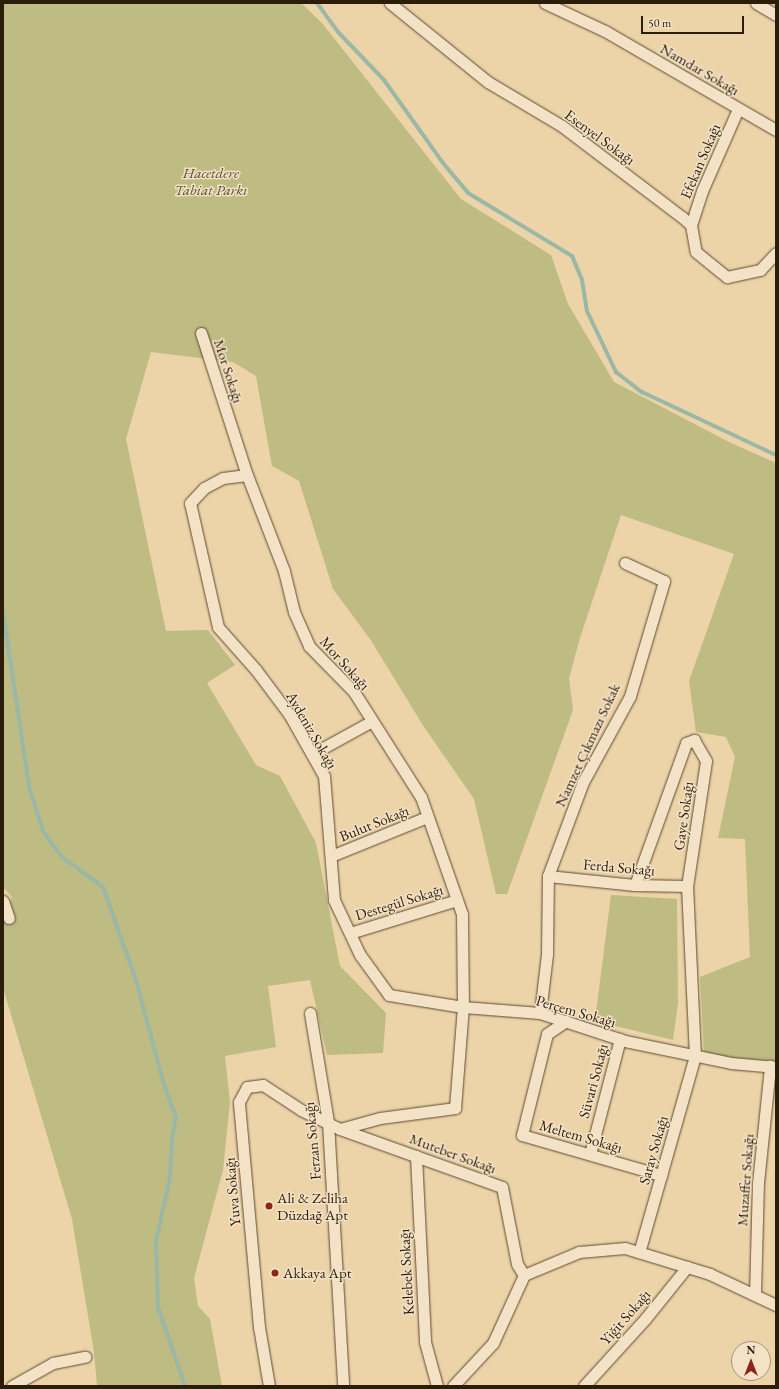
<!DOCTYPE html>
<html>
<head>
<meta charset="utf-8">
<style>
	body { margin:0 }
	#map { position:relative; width:779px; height:1389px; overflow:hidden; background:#edd3a8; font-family:"EB Garamond",serif }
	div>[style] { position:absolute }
	.green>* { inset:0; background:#bebb83 }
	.stream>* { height:4px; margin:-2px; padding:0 2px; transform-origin:2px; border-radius:2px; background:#99b8a6 }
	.roads { filter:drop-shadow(0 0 1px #5c4a32) drop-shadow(0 0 1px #5c4a32) }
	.street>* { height:11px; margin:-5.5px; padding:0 5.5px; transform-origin:5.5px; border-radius:5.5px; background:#f3e2c6 }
	.dots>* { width:11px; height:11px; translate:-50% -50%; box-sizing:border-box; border:2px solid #f3e2c6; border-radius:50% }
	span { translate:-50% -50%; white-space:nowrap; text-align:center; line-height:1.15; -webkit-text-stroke:3px #f3e2c6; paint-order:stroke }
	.street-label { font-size:15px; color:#2c1c0a }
	.park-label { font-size:15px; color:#584c2e; font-style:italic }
	.poi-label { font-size:15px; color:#2c1c0a }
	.left { translate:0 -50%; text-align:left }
	.frame { position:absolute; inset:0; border:4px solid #2c1c0a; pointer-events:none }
	.north { position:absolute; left:731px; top:1341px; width:40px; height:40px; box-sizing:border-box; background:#f3e2c6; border:1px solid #a3937b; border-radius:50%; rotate:0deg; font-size:11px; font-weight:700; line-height:16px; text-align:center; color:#2c1c0a }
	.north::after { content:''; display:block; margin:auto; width:14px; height:18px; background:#8f2418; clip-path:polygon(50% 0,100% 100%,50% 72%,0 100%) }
	.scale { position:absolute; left:641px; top:16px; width:103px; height:18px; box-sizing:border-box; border:2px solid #2c1c0a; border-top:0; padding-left:5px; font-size:12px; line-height:14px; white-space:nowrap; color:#2c1c0a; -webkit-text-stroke:3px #f3e2c6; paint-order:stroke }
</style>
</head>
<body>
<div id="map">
	<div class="green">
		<i style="clip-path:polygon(3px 3px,301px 3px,322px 23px,461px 199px,551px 255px,568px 304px,614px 382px,729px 442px,776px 463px,776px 1063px,729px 1058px,704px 1053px,700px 977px,750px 957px,745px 839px,718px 838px,735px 757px,726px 737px,696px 732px,689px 681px,734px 554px,621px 515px,580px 638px,569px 678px,573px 710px,507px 894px,496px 894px,474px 799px,424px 727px,370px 639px,333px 589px,299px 481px,272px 466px,256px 376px,233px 362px,151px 352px,126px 439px,166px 631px,208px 630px,235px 665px,207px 683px,256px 765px,280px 776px,316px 843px,340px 966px,386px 1013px,383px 1053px,327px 1055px,310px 980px,268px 986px,276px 1047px,225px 1056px,230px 1102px,223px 1170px,194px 1278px,198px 1306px,210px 1319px,222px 1386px,97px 1386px,94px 1352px,72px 1219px,3px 988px,3px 922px,12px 897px,3px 887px)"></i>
		<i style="clip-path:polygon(611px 895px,677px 899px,678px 1003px,673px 1040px,595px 1021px)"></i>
	</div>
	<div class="stream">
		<i style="left:317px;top:3px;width:36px;rotate:54deg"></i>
		<i style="left:338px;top:32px;width:66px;rotate:46.2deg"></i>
		<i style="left:384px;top:80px;width:102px;rotate:54.6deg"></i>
		<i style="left:443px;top:163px;width:39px;rotate:50deg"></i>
		<i style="left:468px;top:193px;width:122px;rotate:31.2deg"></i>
		<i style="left:572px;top:256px;width:26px;rotate:67deg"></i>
		<i style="left:582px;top:280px;width:31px;rotate:81deg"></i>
		<i style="left:587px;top:311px;width:68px;rotate:64.6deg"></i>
		<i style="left:616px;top:372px;width:33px;rotate:38deg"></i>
		<i style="left:642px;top:392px;width:148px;rotate:25.2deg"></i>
		<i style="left:3px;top:612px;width:177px;rotate:81.5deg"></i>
		<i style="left:29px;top:787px;width:46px;rotate:72.3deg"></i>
		<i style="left:43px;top:831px;width:32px;rotate:54deg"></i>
		<i style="left:62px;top:857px;width:51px;rotate:36.2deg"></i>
		<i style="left:103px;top:887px;width:99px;rotate:70.5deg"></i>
		<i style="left:136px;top:980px;width:101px;rotate:75.1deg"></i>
		<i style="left:162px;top:1078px;width:42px;rotate:70.7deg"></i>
		<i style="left:176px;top:1118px;width:19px;rotate:102deg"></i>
		<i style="left:172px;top:1137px;width:40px;rotate:92.9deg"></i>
		<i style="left:170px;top:1177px;width:66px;rotate:102.3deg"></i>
		<i style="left:156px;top:1241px;width:66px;rotate:88.3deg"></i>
		<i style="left:158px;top:1307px;width:83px;rotate:71.1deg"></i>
	</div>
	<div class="roads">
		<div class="street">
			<i style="left:390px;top:3px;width:126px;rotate:38.9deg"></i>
			<i style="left:488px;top:82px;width:86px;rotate:30.7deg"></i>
			<i style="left:562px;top:126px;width:151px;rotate:37.2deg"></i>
			<i style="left:682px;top:217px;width:12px;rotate:42deg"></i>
			<i style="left:691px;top:225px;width:27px;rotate:80deg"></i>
			<i style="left:696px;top:252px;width:40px;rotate:39deg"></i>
			<i style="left:727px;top:277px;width:34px;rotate:-12deg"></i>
			<i style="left:760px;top:270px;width:23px;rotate:-47deg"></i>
			<i style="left:545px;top:3px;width:66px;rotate:25deg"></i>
			<i style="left:605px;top:31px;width:198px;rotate:30.1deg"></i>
			<i style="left:756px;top:3px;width:23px;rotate:31deg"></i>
			<i style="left:691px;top:225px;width:36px;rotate:-72deg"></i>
			<i style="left:702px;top:191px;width:90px;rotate:-66.3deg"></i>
			<i style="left:201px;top:333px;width:149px;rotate:72.1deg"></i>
			<i style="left:247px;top:475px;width:103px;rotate:68.9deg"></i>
			<i style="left:284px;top:571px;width:42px;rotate:76.3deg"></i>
			<i style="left:294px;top:612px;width:37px;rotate:66deg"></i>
			<i style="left:309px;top:646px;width:64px;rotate:45.6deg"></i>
			<i style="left:354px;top:692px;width:125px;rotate:57.5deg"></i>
			<i style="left:421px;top:797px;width:124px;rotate:70.7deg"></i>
			<i style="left:462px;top:914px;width:93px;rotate:89.4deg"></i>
			<i style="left:463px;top:1007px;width:75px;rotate:-170.8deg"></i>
			<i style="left:389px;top:995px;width:49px;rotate:-125.9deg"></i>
			<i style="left:360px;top:955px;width:61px;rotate:-115.3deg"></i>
			<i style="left:334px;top:900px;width:124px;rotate:-94.6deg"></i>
			<i style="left:324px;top:776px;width:71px;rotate:-119.4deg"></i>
			<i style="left:289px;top:714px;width:55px;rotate:-126.9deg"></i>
			<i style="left:256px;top:670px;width:57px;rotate:-131.5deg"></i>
			<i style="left:218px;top:627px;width:127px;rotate:-102.7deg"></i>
			<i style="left:190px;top:503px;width:21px;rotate:-47deg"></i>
			<i style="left:204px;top:488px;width:21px;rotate:-28deg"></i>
			<i style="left:223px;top:478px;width:24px;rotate:-7deg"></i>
			<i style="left:312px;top:754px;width:68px;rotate:-28.8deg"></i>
			<i style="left:331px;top:856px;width:104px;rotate:-22.1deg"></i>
			<i style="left:548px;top:876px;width:87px;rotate:5.9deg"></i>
			<i style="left:635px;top:885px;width:52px;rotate:1.1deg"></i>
			<i style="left:635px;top:885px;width:151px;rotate:-70.2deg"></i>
			<i style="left:686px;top:743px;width:9px;rotate:-21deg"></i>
			<i style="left:694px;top:740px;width:24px;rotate:60deg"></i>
			<i style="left:706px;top:761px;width:126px;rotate:98.6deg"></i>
			<i style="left:687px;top:886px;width:170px;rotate:87.3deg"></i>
			<i style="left:695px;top:1056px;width:204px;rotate:105.9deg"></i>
			<i style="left:3px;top:901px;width:18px;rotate:71deg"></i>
			<i style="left:350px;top:933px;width:112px;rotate:-17.1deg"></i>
			<i style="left:310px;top:1013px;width:110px;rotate:80.6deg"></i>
			<i style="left:328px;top:1122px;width:264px;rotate:86.7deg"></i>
			<i style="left:540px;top:1013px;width:59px;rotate:-83.2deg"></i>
			<i style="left:547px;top:954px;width:78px;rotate:-89.3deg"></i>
			<i style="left:548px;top:876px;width:100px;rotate:-69.6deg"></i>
			<i style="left:583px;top:782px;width:98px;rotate:-61.3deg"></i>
			<i style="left:630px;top:696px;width:120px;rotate:-73.5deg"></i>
			<i style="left:664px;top:581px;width:43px;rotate:-155.2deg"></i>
			<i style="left:566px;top:1021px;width:23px;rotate:146deg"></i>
			<i style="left:547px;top:1034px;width:104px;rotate:103.9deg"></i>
			<i style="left:522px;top:1135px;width:145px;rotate:16.1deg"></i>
			<i style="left:340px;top:1129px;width:41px;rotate:-15.4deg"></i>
			<i style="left:380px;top:1118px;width:76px;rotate:-7.6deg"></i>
			<i style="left:455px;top:1108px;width:101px;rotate:-85.5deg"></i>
			<i style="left:463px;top:1007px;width:77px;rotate:4.5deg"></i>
			<i style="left:540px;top:1013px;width:89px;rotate:18.2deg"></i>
			<i style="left:625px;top:1041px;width:108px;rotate:11.7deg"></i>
			<i style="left:731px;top:1063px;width:45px;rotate:5.1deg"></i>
			<i style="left:590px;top:1154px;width:119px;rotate:-75.4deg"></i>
			<i style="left:416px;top:1156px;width:186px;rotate:87.2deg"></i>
			<i style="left:425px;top:1342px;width:46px;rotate:74.7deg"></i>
			<i style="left:755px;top:1295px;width:112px;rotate:-88.5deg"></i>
			<i style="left:758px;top:1183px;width:118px;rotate:-84.1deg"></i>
			<i style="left:12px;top:1386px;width:47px;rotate:-29.3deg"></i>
			<i style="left:53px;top:1363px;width:33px;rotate:-11deg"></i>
			<i style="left:269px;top:1386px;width:60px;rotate:-99.6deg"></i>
			<i style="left:259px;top:1327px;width:226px;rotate:-95.1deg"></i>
			<i style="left:239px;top:1102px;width:17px;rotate:-62deg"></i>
			<i style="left:247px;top:1087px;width:16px;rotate:-7deg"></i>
			<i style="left:263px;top:1085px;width:45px;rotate:33.3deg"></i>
			<i style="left:301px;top:1110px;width:43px;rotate:26deg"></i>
			<i style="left:340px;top:1129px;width:172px;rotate:19.7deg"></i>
			<i style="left:502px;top:1187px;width:78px;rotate:79deg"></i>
			<i style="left:517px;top:1264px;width:13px;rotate:58deg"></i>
			<i style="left:524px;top:1275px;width:60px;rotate:-22.7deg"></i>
			<i style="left:579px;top:1252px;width:46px;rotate:-5deg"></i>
			<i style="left:625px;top:1248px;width:89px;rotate:17deg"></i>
			<i style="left:710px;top:1274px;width:73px;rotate:25.2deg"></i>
			<i style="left:453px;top:1386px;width:59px;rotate:-47.1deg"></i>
			<i style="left:493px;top:1343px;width:75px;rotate:-65.5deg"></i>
			<i style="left:584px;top:1386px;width:91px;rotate:-47.7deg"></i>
			<i style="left:645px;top:1319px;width:67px;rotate:-51.1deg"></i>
		</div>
	</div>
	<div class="dots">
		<i style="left:269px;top:1206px;background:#8f2418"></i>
		<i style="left:275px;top:1273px;background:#8f2418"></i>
	</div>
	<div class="street-label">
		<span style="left:700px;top:69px;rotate:30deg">Namdar Sokağı</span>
		<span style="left:600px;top:137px;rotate:36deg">Esenyel Sokağı</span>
		<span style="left:700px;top:161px;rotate:-67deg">Efekan Sokağı</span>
		<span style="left:229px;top:371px;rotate:72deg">Mor Sokağı</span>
		<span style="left:345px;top:663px;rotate:48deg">Mor Sokağı</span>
		<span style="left:312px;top:730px;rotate:60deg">Aydeniz Sokağı</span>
		<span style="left:587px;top:745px;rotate:-65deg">Namzet Çıkmazı Sokak</span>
		<span style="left:683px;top:816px;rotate:-82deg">Gaye Sokağı</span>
		<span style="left:374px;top:823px;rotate:-22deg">Bulut Sokağı</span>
		<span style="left:619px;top:867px;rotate:5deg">Ferda Sokağı</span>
		<span style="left:399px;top:902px;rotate:-17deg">Destegül Sokağı</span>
		<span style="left:576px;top:1011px;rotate:16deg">Perçem Sokağı</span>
		<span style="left:593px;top:1081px;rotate:-75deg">Süvari Sokağı</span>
		<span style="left:581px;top:1136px;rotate:16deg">Meltem Sokağı</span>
		<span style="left:312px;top:1141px;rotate:-95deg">Ferzan Sokağı</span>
		<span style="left:653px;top:1150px;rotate:-74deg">Saray Sokağı</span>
		<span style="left:453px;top:1153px;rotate:20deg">Muteber Sokağı</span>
		<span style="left:745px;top:1180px;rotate:-86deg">Muzaffer Sokağı</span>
		<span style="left:232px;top:1192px;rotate:-95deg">Yuva Sokağı</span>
		<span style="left:406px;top:1272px;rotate:-93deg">Kelebek Sokağı</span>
		<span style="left:625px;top:1317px;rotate:-49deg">Yiğit Sokağı</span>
	</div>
	<div class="park-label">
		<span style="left:211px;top:181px">Hacetdere<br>Tabiat Parkı</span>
	</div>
	<div class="poi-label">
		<span class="left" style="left:277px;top:1206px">Ali &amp; Zeliha<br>Düzdağ Apt</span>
		<span class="left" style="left:283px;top:1273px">Akkaya Apt</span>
	</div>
	<div class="frame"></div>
	<div class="north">N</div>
	<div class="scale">50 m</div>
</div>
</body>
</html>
